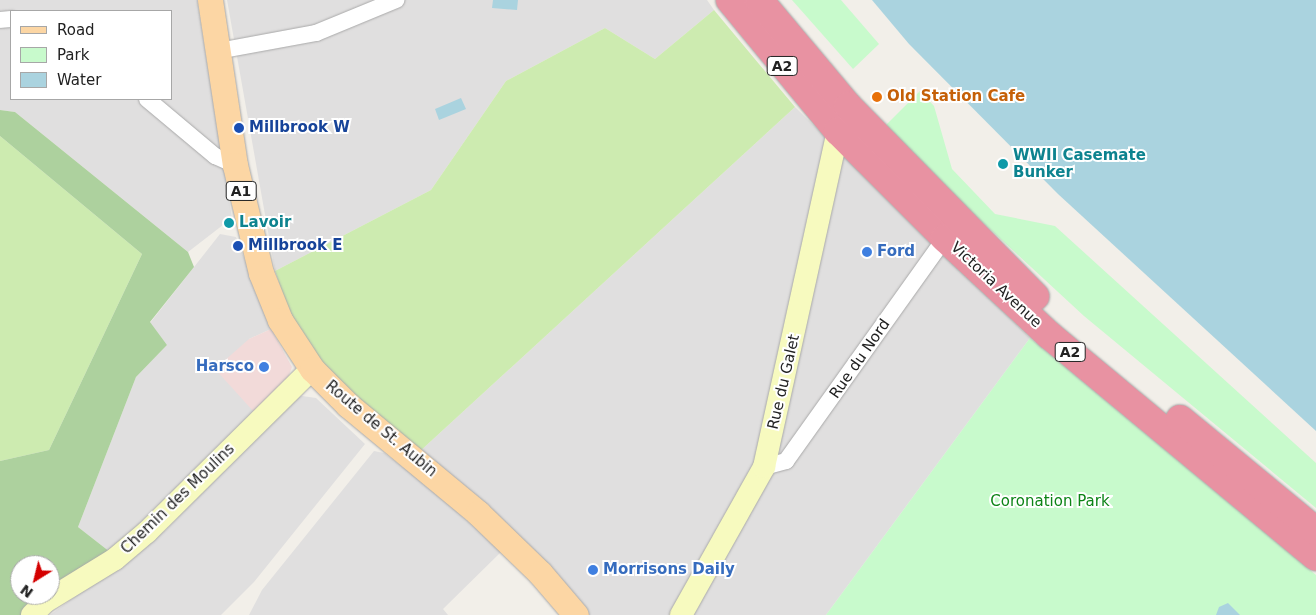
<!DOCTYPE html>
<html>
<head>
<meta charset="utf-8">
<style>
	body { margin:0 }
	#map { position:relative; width:1316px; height:615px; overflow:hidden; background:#f2efe9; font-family:"DejaVu Sans",sans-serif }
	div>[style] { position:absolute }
	.residential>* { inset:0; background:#e0dfdf }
	.commercial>* { inset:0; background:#f2dad9 }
	.grass>* { inset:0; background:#cdebb0 }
	.forest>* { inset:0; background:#add19e }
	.park>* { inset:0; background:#c8facc }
	.water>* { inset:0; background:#aad3df }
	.roads { filter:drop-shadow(0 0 1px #a9a9a9) drop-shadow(0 0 1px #a9a9a9) }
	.street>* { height:16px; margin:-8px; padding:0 8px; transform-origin:8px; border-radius:8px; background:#fff }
	.secondary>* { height:22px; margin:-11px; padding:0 11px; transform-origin:11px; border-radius:11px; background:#f7fabf }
	.primary>* { height:25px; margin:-12.5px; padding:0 12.5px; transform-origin:12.5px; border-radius:12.5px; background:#fcd6a4 }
	.highway>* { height:28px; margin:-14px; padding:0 14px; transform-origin:14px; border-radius:14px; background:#e892a2 }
	.dots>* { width:14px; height:14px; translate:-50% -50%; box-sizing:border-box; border:2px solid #fff; border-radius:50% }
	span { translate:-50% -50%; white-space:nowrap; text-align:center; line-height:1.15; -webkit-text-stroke:4px #fff; paint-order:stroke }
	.shield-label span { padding:1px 4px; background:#fff; border:1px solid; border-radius:4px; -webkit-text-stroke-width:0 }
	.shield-label { font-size:14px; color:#222; font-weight:700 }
	.food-label { font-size:15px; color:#c56008; font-weight:700 }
	.left { translate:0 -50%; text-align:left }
	.transit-label { font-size:15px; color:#164399; font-weight:700 }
	.culture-label { font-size:15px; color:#0d838f; font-weight:700 }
	.shop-label { font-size:15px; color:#366cbe; font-weight:700 }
	.right { translate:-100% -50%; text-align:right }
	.street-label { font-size:15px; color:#222 }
	.park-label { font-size:15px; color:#0c8416 }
	.legend { position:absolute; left:10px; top:10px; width:162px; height:90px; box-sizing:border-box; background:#fff; border:1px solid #a7a7a7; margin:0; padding:6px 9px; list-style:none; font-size:15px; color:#222 }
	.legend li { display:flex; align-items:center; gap:10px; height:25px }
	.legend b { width:25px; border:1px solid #a7a7a7 }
	.north { position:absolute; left:10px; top:555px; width:50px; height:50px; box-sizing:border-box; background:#fff; border:1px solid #a7a7a7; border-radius:50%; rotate:216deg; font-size:14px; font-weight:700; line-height:20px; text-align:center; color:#222 }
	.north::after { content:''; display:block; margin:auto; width:18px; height:22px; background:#d40000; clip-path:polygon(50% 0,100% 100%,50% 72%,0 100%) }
</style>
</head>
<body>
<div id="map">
	<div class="residential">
		<i style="clip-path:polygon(evenodd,0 0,197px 0,232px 218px,188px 252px,15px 112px,0 110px,0 0,11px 11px,171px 11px,171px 99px,11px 99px,11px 11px)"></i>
		<i style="clip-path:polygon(227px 0,707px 0,714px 10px,655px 59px,605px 28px,506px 81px,431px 190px,275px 271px)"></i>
		<i style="clip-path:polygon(795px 107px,1030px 338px,826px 615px,576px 615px,418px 453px)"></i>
		<i style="clip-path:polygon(220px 234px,236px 237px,271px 329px,249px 339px,254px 412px,110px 552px,78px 527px,136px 377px,167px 345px,150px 323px)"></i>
		<i style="clip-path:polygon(302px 396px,316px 398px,365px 444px,254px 582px,221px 615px,50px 615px,166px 530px,289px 401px)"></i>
		<i style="clip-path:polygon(374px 451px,384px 453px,437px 493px,501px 552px,443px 609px,448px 615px,249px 615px,262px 590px)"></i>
	</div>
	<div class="commercial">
		<i style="clip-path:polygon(271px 329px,292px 367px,286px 383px,254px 412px,215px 369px,249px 339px)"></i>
	</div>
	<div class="grass">
		<i style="clip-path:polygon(714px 10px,795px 107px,418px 453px,336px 382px,296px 332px,275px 271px,431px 190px,506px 81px,605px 28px,655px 59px)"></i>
		<i style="clip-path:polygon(0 136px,142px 254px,49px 450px,0 461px)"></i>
	</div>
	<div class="forest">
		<i style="clip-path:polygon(evenodd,0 110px,15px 112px,188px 252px,194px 267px,150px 322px,167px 345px,136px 377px,78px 527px,110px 552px,25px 615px,0 615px,0 461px,49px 450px,142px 254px,0 136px,0 110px,20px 565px,50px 565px,50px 595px,20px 595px,20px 565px)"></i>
	</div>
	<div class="park">
		<i style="clip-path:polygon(792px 0,841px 0,879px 44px,853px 69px)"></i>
		<i style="clip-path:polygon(920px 91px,934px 106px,952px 169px,995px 214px,1055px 226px,1316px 463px,1316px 508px,1084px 316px,952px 194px,886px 125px)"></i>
		<i style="clip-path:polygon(1030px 338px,1316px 575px,1316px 615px,826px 615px)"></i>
	</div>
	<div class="water">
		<i style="clip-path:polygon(493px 0,518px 0,517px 10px,492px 8px)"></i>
		<i style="clip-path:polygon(872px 0,1316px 0,1316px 431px,1058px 194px,909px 44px)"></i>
		<i style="clip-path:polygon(461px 98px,466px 109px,439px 120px,435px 109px)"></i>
		<i style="clip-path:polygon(1228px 603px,1240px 615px,1216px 615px,1219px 607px)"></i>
	</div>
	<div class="roads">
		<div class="street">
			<i style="left:0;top:20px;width:11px;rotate:-5deg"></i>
			<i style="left:218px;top:51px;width:100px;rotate:-10.4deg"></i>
			<i style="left:316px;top:33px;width:87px;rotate:-22.4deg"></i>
			<i style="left:147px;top:99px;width:89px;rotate:40deg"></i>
			<i style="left:215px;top:156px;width:22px;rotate:24deg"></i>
			<i style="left:764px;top:467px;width:23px;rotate:-15deg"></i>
			<i style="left:786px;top:461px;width:274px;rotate:-54.5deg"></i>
		</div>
		<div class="secondary">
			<i style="left:32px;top:615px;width:18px;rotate:-45deg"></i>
			<i style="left:45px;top:602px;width:82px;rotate:-31.6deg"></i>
			<i style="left:115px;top:559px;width:42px;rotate:-40.2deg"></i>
			<i style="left:147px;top:532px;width:232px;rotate:-44.7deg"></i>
			<i style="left:681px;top:615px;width:170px;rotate:-60.7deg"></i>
			<i style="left:764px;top:467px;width:344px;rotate:-77.6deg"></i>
		</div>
		<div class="primary">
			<i style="left:210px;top:0;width:167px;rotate:81.4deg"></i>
			<i style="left:235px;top:165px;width:111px;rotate:76.5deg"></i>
			<i style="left:261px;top:273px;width:51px;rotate:68deg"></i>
			<i style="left:280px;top:320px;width:59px;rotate:56.9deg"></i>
			<i style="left:312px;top:369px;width:51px;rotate:45deg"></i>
			<i style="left:348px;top:405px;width:169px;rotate:39.7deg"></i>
			<i style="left:478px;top:513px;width:86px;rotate:44.1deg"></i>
			<i style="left:540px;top:573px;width:55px;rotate:49.4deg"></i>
		</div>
		<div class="highway">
			<i style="left:730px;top:0;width:170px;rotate:50.5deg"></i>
			<i style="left:838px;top:131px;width:151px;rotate:45deg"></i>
			<i style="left:945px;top:238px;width:142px;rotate:43deg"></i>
			<i style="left:1049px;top:335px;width:347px;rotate:39.7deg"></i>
			<i style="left:759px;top:0;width:138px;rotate:50deg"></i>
			<i style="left:848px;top:106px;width:267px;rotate:45.5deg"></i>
			<i style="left:1180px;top:419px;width:176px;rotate:39.5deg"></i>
		</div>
	</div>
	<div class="dots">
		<i style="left:877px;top:97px;background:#e8710a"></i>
		<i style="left:239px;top:128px;background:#1a4fb4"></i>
		<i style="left:1003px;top:164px;background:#0f9aa8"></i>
		<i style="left:229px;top:223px;background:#0f9aa8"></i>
		<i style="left:238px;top:246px;background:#1a4fb4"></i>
		<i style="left:867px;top:252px;background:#3f7fe0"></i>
		<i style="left:264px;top:367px;background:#3f7fe0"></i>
		<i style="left:593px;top:570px;background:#3f7fe0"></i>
	</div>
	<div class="shield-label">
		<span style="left:782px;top:66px">A2</span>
		<span style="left:241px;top:191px">A1</span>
		<span style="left:1070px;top:352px">A2</span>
	</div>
	<div class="food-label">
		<span class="left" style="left:887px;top:97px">Old Station Cafe</span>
	</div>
	<div class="transit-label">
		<span class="left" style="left:249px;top:128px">Millbrook W</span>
		<span class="left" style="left:248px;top:246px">Millbrook E</span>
	</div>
	<div class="culture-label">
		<span class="left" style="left:1013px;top:164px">WWII Casemate<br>Bunker</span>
		<span class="left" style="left:239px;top:223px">Lavoir</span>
	</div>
	<div class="shop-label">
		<span class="left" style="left:877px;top:252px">Ford</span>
		<span class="right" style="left:254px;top:367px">Harsco</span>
		<span class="left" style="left:603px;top:570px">Morrisons Daily</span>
	</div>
	<div class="street-label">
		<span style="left:996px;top:285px;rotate:43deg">Victoria Avenue</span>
		<span style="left:860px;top:359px;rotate:-55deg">Rue du Nord</span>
		<span style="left:784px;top:382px;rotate:-77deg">Rue du Galet</span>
		<span style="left:381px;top:429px;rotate:40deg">Route de St. Aubin</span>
		<span style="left:178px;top:499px;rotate:-44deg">Chemin des Moulins</span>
	</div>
	<div class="park-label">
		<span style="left:1050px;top:502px">Coronation Park</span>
	</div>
	<ul class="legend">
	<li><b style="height:6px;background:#fcd6a4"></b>Road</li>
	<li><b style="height:14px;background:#c8facc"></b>Park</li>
	<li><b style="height:14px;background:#aad3df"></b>Water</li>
	</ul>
	<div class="north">N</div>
</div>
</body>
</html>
